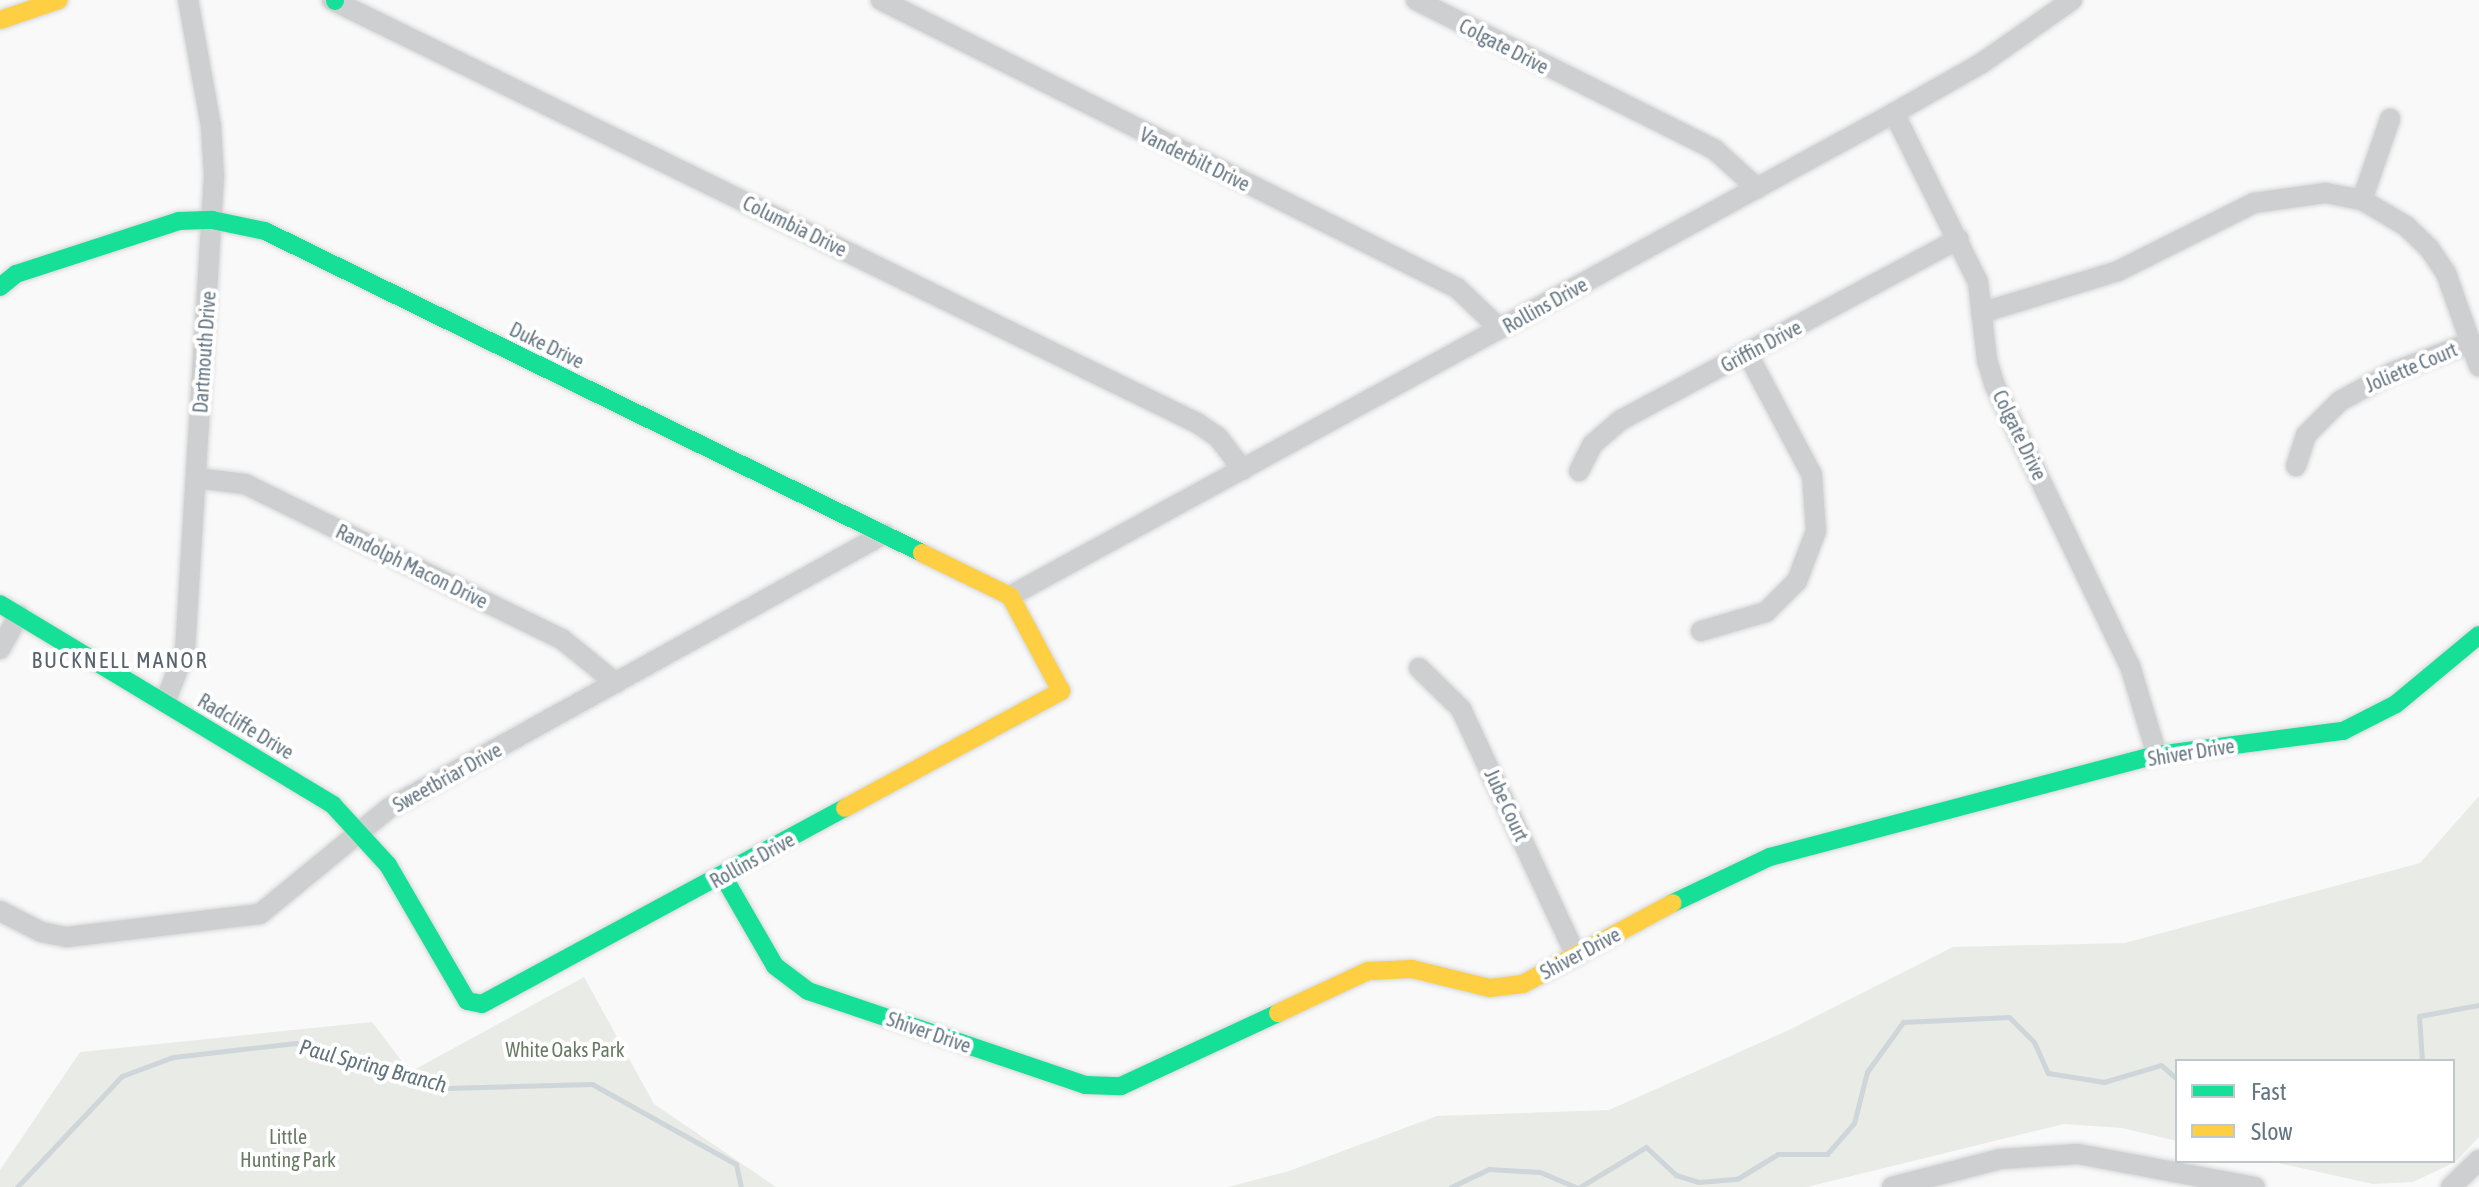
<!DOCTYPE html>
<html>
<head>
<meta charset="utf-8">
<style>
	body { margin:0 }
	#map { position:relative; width:2479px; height:1187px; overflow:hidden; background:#f9f9f9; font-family:"Asap Condensed",sans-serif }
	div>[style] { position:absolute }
	.green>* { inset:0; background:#e8ebe6 }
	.stream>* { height:5px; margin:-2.5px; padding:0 2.5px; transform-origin:2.5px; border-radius:2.5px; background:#ced6d9 }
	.roads { filter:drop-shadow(0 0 2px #d5d6d7) drop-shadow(0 0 2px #d5d6d7) }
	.street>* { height:20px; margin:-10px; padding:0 10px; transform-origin:10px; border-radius:10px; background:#cecfd0 }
	.fast>* { height:18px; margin:-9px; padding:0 9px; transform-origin:9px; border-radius:9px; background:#16e098 }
	.slow>* { height:18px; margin:-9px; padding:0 9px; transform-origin:9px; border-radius:9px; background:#ffcf43 }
	span { translate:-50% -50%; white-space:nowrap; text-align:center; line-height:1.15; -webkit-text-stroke:8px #fff; paint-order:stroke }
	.street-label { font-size:20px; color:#657683 }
	.park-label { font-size:20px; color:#687a64 }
	.neighbourhood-label { font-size:22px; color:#57646e; letter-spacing:2px }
	.water-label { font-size:22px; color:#60757c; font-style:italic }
	.legend { position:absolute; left:2175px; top:1059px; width:280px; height:104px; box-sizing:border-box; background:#fff; border:2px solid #c1c8cd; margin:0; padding:10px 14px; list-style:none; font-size:24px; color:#657683 }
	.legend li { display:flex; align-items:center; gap:16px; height:40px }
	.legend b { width:40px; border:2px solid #c1c8cd }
</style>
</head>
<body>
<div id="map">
	<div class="green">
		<i style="clip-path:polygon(2479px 796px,2479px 1137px,2455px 1162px,2413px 1182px,2373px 1184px,2269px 1161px,2453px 1161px,2453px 1061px,2177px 1061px,2177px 1141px,2122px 1128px,2064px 1124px,1807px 1187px,1228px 1187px,1289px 1171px,1437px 1116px,1609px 1110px,1789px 1030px,1953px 947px,2125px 943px,2420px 863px)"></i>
		<i style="clip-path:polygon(584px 977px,654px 1104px,776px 1187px,0 1187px,0 1170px,80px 1052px,372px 1022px,410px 1072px)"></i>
	</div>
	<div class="stream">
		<i style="left:2422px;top:1061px;width:45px;rotate:-93.8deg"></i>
		<i style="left:2419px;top:1016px;width:61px;rotate:-10.4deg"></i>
		<i style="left:17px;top:1187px;width:153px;rotate:-46.6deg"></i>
		<i style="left:122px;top:1076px;width:54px;rotate:-20.4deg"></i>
		<i style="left:173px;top:1057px;width:124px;rotate:-6.5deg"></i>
		<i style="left:296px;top:1043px;width:91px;rotate:14deg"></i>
		<i style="left:384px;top:1065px;width:67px;rotate:20.1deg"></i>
		<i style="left:447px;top:1088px;width:145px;rotate:-1.6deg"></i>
		<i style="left:592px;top:1084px;width:165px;rotate:29.1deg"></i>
		<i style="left:736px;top:1164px;width:24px;rotate:78deg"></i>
		<i style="left:1451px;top:1187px;width:42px;rotate:-25.3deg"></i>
		<i style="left:1489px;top:1169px;width:51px;rotate:3.4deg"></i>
		<i style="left:1540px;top:1172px;width:38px;rotate:23deg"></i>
		<i style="left:1580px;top:1187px;width:77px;rotate:-31.2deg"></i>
		<i style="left:1646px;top:1147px;width:41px;rotate:43deg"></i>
		<i style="left:1676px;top:1175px;width:24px;rotate:17deg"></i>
		<i style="left:1699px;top:1182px;width:38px;rotate:-5deg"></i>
		<i style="left:1737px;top:1179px;width:48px;rotate:-31.4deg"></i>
		<i style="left:1778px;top:1154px;width:49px"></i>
		<i style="left:1827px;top:1154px;width:41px;rotate:-48.9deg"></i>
		<i style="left:1854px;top:1123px;width:53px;rotate:-75.7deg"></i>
		<i style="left:1867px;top:1072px;width:62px;rotate:-54.2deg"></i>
		<i style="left:1903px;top:1022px;width:106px;rotate:-2.7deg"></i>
		<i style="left:2009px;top:1017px;width:35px;rotate:45deg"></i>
		<i style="left:2034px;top:1042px;width:34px;rotate:66deg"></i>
		<i style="left:2048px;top:1073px;width:57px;rotate:9.1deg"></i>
		<i style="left:2104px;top:1082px;width:59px;rotate:-16.6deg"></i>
		<i style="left:2161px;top:1065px;width:21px;rotate:41deg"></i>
	</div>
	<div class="roads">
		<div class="street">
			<i style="left:332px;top:0;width:963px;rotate:26.06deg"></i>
			<i style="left:1197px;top:423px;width:25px;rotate:34deg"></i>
			<i style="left:1218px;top:437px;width:41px;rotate:52.9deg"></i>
			<i style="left:881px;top:0;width:644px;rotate:26.57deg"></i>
			<i style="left:1457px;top:288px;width:59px;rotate:43.6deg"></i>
			<i style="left:1416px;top:0;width:335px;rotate:26.6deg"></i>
			<i style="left:1715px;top:150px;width:57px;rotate:42.1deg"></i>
			<i style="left:1894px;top:113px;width:189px;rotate:63.6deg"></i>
			<i style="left:1978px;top:282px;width:79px;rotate:83.4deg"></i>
			<i style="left:1987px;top:360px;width:27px;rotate:73deg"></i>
			<i style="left:1995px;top:386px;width:311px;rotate:64.3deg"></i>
			<i style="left:2130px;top:666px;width:93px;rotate:73.1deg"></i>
			<i style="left:2362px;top:200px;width:86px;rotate:-70.9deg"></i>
			<i style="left:1981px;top:313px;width:143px;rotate:-17deg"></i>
			<i style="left:2118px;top:271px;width:152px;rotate:-26.6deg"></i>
			<i style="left:2254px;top:203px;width:73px;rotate:-7.9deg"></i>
			<i style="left:2326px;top:193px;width:37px;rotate:11deg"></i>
			<i style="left:2362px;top:200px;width:51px;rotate:30.6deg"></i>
			<i style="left:2406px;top:226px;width:32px;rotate:44deg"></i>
			<i style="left:2429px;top:248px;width:30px;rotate:56deg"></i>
			<i style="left:2446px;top:273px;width:99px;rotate:70.5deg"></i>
			<i style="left:2296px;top:466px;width:33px;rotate:-72deg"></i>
			<i style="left:2306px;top:435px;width:48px;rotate:-45deg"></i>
			<i style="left:2340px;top:401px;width:60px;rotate:-28.7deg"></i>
			<i style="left:2393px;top:372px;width:84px;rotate:-21deg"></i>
			<i style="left:1579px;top:471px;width:30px;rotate:-63deg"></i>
			<i style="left:1593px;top:444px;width:37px;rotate:-41deg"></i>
			<i style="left:1621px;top:420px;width:383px;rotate:-28.2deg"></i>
			<i style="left:196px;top:478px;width:49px;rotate:7deg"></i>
			<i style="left:245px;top:484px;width:354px;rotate:26.1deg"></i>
			<i style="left:563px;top:640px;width:68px;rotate:39.1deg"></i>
			<i style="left:1010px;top:596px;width:1007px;rotate:-28.65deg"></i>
			<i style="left:1894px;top:113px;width:101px;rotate:-29.6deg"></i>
			<i style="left:1982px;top:63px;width:110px;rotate:-35deg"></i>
			<i style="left:1701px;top:631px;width:68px;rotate:-16.3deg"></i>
			<i style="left:1766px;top:612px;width:44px;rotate:-45deg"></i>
			<i style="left:1797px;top:581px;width:53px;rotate:-69.2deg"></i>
			<i style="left:1816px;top:531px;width:56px;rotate:-94.1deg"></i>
			<i style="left:1812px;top:475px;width:138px;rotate:-118deg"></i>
			<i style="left:0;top:649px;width:39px;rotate:-61deg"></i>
			<i style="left:1419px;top:668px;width:59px;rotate:44.3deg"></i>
			<i style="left:1461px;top:709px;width:272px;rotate:65deg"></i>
			<i style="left:165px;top:702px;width:55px;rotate:-68.6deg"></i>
			<i style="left:185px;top:651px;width:476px;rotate:-86.5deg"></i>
			<i style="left:214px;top:176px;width:50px;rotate:-93.4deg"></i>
			<i style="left:211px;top:126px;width:128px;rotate:-100.3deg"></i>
			<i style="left:0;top:911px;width:46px;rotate:27.1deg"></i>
			<i style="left:41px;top:932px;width:26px;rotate:11deg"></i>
			<i style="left:67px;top:937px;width:194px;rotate:-6.8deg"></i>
			<i style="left:260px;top:914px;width:167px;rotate:-39.4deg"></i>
			<i style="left:389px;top:808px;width:566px;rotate:-28.97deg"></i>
			<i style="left:1892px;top:1187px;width:112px;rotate:-14.5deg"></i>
			<i style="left:2000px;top:1159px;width:78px;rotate:-3.7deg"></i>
			<i style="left:2078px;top:1154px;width:180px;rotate:10.6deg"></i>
			<i style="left:2451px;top:1187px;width:39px;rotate:-44deg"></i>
		</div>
		<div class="fast">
			<i style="left:335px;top:0;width:1px;rotate:90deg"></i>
			<i style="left:0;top:287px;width:21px;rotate:-39deg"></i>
			<i style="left:16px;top:274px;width:171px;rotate:-18deg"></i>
			<i style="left:179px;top:221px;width:33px;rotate:-2deg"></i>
			<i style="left:212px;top:220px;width:54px;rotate:11.7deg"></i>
			<i style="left:265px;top:231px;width:732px;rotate:26.11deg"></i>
			<i style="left:0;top:604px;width:389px;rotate:31.1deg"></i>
			<i style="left:333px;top:805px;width:81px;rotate:47.5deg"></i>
			<i style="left:388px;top:865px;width:157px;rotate:59.8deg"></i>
			<i style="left:467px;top:1001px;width:15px;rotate:11deg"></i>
			<i style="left:482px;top:1004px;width:413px;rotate:-28.4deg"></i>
			<i style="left:723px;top:876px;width:104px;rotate:60deg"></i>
			<i style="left:775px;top:966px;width:41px;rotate:37.1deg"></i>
			<i style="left:808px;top:991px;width:293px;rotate:18.7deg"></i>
			<i style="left:1085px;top:1085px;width:36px;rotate:2deg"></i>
			<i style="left:1121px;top:1086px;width:173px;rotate:-24.9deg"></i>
			<i style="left:1673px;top:903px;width:107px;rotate:-25.4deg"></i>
			<i style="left:1770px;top:857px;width:400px;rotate:-14.8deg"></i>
			<i style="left:2157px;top:755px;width:188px;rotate:-7.4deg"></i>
			<i style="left:2343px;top:731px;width:59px;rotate:-27deg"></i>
			<i style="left:2396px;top:704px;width:108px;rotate:-39.7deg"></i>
		</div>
		<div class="slow">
			<i style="left:0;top:20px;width:62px;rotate:-18.7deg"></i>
			<i style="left:845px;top:808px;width:246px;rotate:-28.4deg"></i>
			<i style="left:1061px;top:691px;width:108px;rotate:-118.2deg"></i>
			<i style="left:1010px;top:596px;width:98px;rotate:-154deg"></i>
			<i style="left:1278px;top:1013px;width:99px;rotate:-25deg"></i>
			<i style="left:1368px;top:971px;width:44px;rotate:-2.6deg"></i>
			<i style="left:1412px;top:969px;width:80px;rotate:13.7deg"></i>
			<i style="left:1490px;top:988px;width:33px;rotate:-7deg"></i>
			<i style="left:1523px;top:984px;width:170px;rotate:-28.4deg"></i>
		</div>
	</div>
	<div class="street-label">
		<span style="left:1504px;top:46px;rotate:27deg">Colgate Drive</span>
		<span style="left:1195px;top:159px;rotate:26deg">Vanderbilt Drive</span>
		<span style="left:795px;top:226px;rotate:26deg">Columbia Drive</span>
		<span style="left:1545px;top:305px;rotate:-29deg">Rollins Drive</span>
		<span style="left:547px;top:345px;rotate:26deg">Duke Drive</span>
		<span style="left:1761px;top:346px;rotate:-28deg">Griffin Drive</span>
		<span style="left:204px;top:352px;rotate:-86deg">Dartmouth Drive</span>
		<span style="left:2411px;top:367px;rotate:-23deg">Joliette Court</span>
		<span style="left:2020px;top:435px;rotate:64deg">Colgate Drive</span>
		<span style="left:412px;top:566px;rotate:26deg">Randolph Macon Drive</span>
		<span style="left:246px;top:726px;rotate:31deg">Radcliffe Drive</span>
		<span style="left:2191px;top:752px;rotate:-9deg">Shiver Drive</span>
		<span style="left:447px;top:777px;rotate:-29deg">Sweetbriar Drive</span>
		<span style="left:1507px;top:805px;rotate:65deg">Jube Court</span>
		<span style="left:752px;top:860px;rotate:-29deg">Rollins Drive</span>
		<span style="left:1580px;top:953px;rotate:-28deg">Shiver Drive</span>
		<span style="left:929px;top:1032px;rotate:19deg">Shiver Drive</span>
	</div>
	<div class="park-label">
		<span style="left:565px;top:1049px">White Oaks Park</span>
		<span style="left:288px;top:1148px">Little<br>Hunting Park</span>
	</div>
	<div class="neighbourhood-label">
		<span style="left:120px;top:661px">BUCKNELL MANOR</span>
	</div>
	<div class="water-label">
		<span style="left:373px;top:1066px;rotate:15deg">Paul Spring Branch</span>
	</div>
	<ul class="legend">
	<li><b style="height:10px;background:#16e098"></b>Fast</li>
	<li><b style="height:10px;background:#ffcf43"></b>Slow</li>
	</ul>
</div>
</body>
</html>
